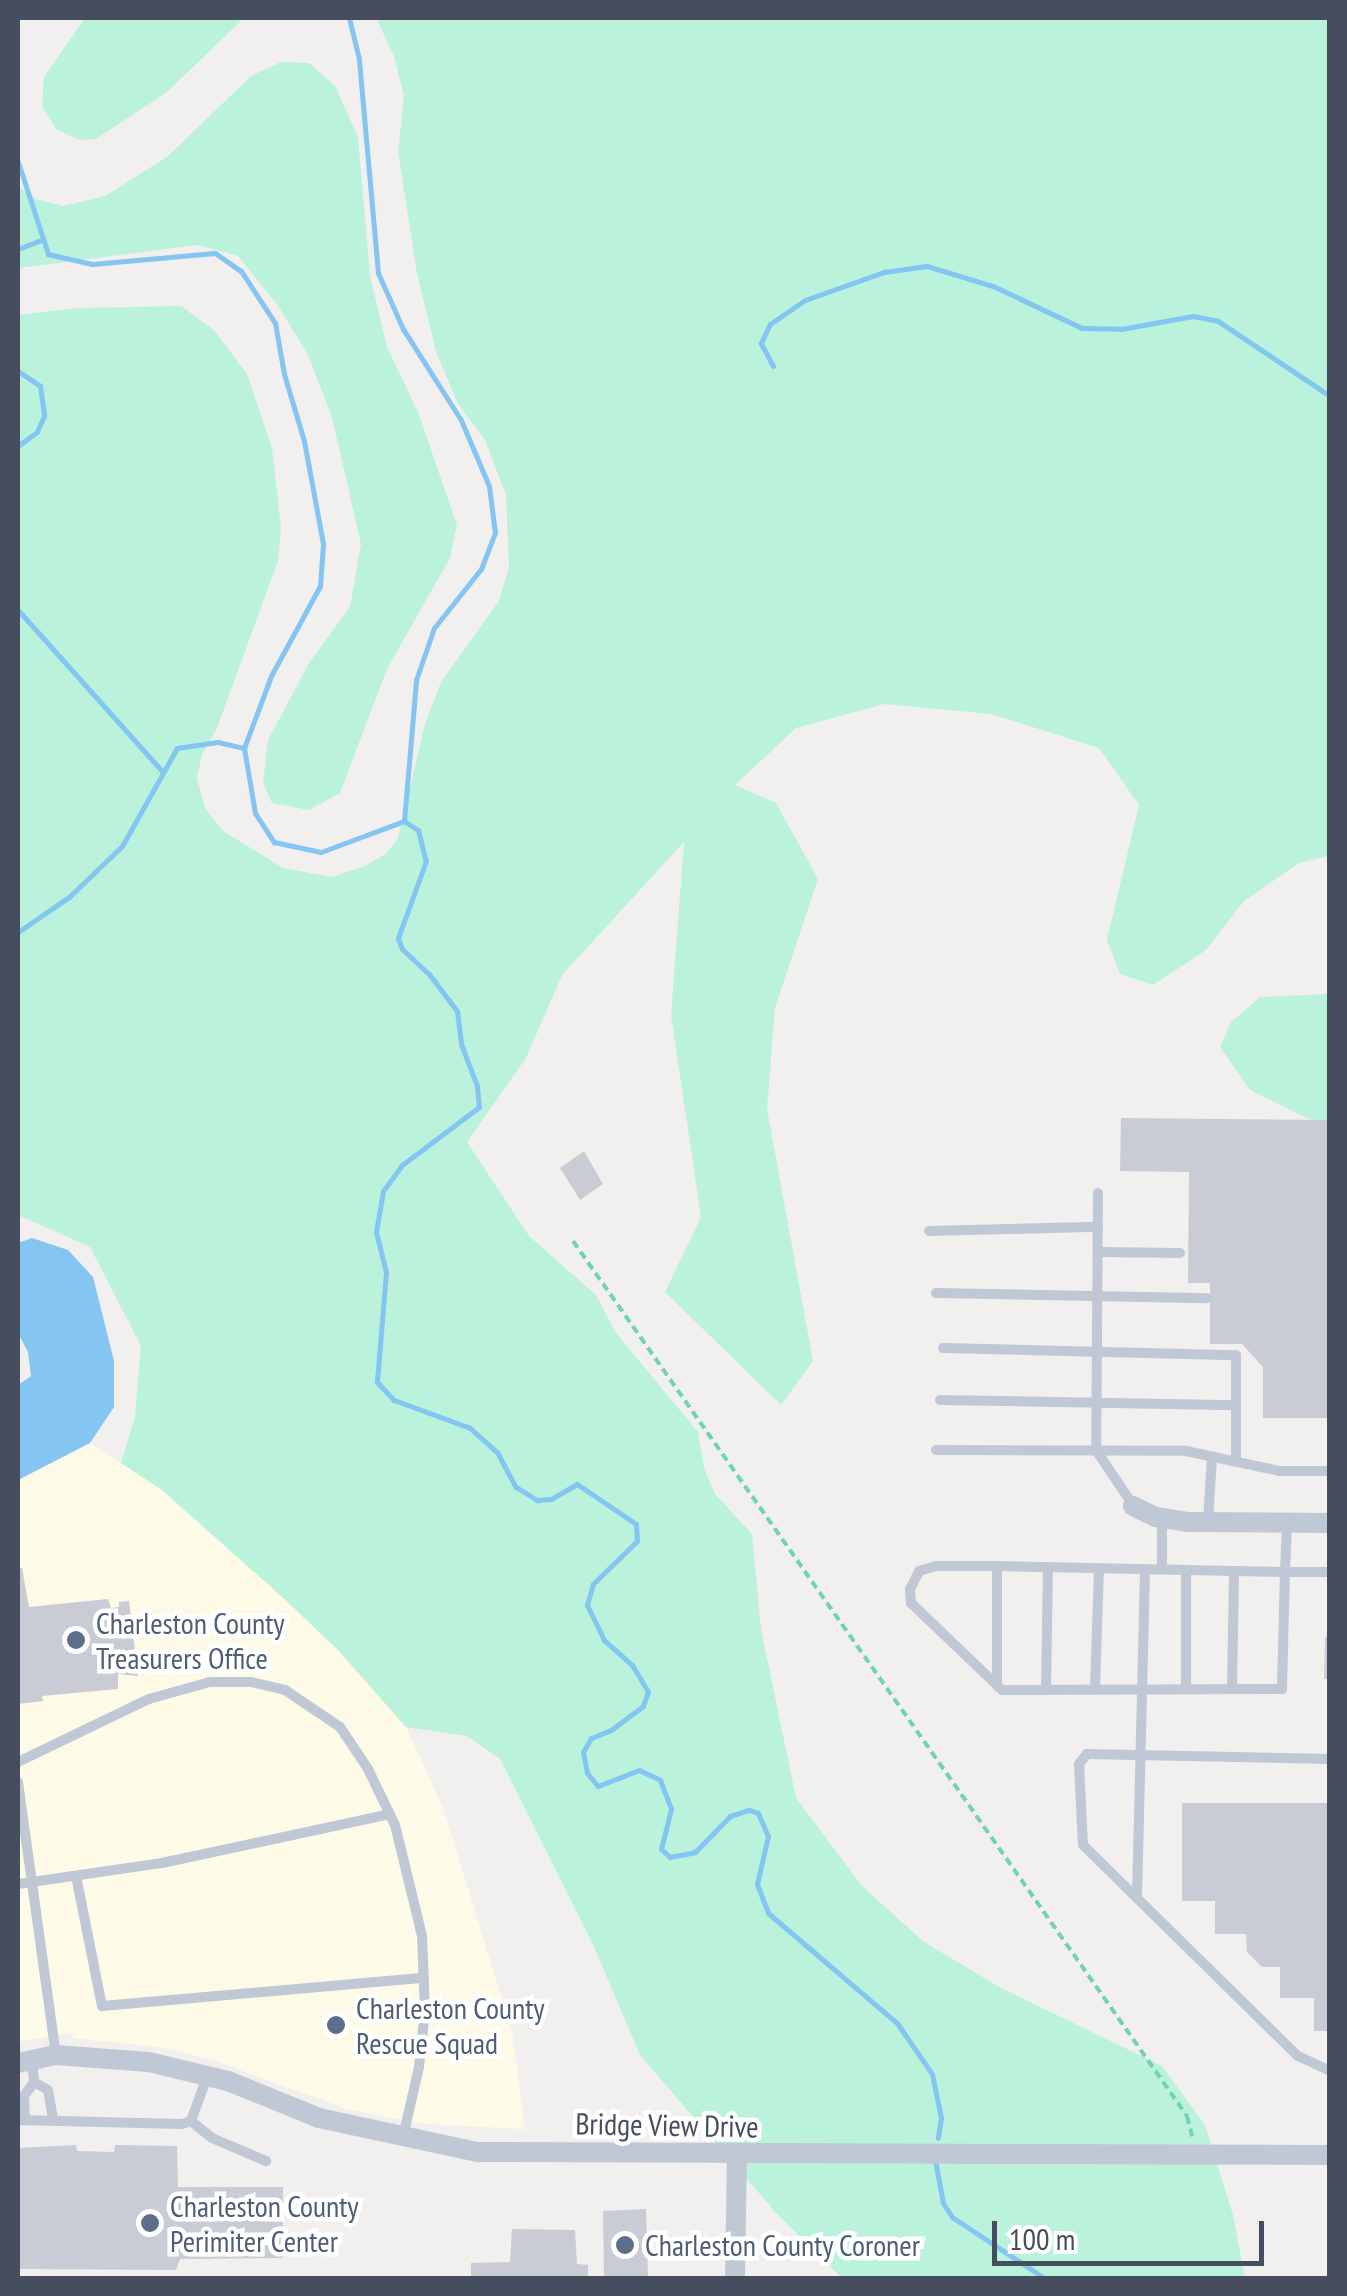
<!DOCTYPE html>
<html>
<head>
<meta charset="utf-8">
<style>
	body { margin:0 }
	#map { position:relative; width:1347px; height:2296px; overflow:hidden; background:#f2efef; font-family:"PT Sans Narrow",sans-serif }
	div>[style] { position:absolute }
	.commercial>* { inset:0; background:#fdfbe7 }
	.green>* { inset:0; background:#baf2db }
	.water>* { inset:0; background:#84c5f2 }
	.stream>* { height:5px; margin:-2.5px; padding:0 2.5px; transform-origin:2.5px; border-radius:2.5px; background:#84c5f2 }
	.building>* { inset:0; background:#caccd5 }
	.path>* { height:4px; margin-top:-2px; transform-origin:0; background:repeating-linear-gradient(90deg,#70d3b6 0 8px,transparent 0 13px) }
	.service>* { height:10px; margin:-5px; padding:0 5px; transform-origin:5px; border-radius:5px; background:#c1c8d5 }
	.minor>* { height:20px; margin:-10px; padding:0 10px; transform-origin:10px; border-radius:10px; background:#c1c8d5 }
	.dots>* { width:28px; height:28px; translate:-50% -50%; box-sizing:border-box; border:5px solid #fff; border-radius:50% }
	span { translate:-50% -50%; white-space:nowrap; text-align:center; line-height:1.15; -webkit-text-stroke:9px #fff; paint-order:stroke }
	.service-label { font-size:30px; color:#4e5e75 }
	.left { translate:0 -50%; text-align:left }
	.street-label { font-size:30px; color:#464d5e }
	.frame { position:absolute; inset:0; border:20px solid #464d5e; pointer-events:none }
	.scale { position:absolute; left:992px; top:2221px; width:272px; height:45px; box-sizing:border-box; border:5px solid #464d5e; border-top:0; padding-left:12px; font-size:30px; line-height:35px; white-space:nowrap; color:#464d5e; -webkit-text-stroke:8px #fff; paint-order:stroke }
</style>
</head>
<body>
<div id="map">
	<div class="commercial">
		<i style="clip-path:polygon(90px 1443px,162px 1490px,280px 1595px,338px 1650px,406px 1727px,443px 1807px,512px 2032px,525px 2129px,425px 2124px,347px 2109px,215px 2061px,166px 2048px,73px 2038px,72px 2032px,18px 2042px,18px 1480px)"></i>
	</div>
	<div class="green">
		<i style="clip-path:polygon(85px 18px,244px 18px,167px 92px,96px 139px,80px 140px,56px 129px,42px 106px,44px 77px)"></i>
		<i style="clip-path:polygon(376px 18px,1329px 18px,1329px 856px,1299px 863px,1244px 901px,1206px 950px,1153px 985px,1120px 974px,1107px 940px,1139px 805px,1099px 748px,991px 714px,884px 704px,796px 728px,735px 785px,776px 803px,818px 879px,775px 1008px,767px 1109px,813px 1361px,781px 1405px,665px 1292px,701px 1217px,671px 1015px,684px 842px,562px 975px,526px 1058px,467px 1142px,529px 1236px,596px 1295px,616px 1333px,698px 1432px,705px 1471px,715px 1494px,752px 1534px,761px 1629px,796px 1798px,862px 1886px,924px 1942px,1001px 1988px,1162px 2066px,1205px 2125px,1233px 2215px,1245px 2278px,842px 2278px,777px 2214px,640px 2055px,595px 1949px,500px 1759px,467px 1736px,406px 1727px,338px 1650px,280px 1595px,162px 1490px,121px 1463px,135px 1417px,141px 1346px,90px 1247px,18px 1215px,18px 315px,78px 308px,181px 306px,214px 330px,247px 374px,272px 448px,281px 528px,278px 561px,217px 728px,202px 754px,197px 778px,205px 808px,223px 831px,283px 868px,332px 877px,365px 866px,386px 854px,398px 838px,425px 724px,441px 682px,499px 601px,509px 567px,506px 495px,485px 440px,458px 404px,436px 352px,417px 273px,398px 152px,404px 96px,394px 56px)"></i>
		<i style="clip-path:polygon(281px 62px,309px 63px,335px 86px,358px 137px,370px 276px,387px 347px,418px 412px,457px 525px,450px 558px,387px 669px,340px 793px,309px 810px,272px 803px,263px 783px,268px 740px,309px 663px,350px 607px,361px 544px,332px 417px,308px 355px,279px 307px,238px 256px,198px 245px,18px 268px,18px 186px,36px 199px,63px 206px,105px 196px,167px 157px,251px 76px)"></i>
		<i style="clip-path:polygon(1329px 994px,1329px 1129px,1250px 1090px,1220px 1047px,1231px 1022px,1260px 997px)"></i>
	</div>
	<div class="water">
		<i style="clip-path:polygon(32px 1238px,68px 1250px,93px 1277px,114px 1361px,114px 1407px,90px 1443px,18px 1480px,18px 1385px,31px 1376px,28px 1352px,18px 1333px,18px 1243px)"></i>
	</div>
	<div class="stream">
		<i style="left:18px;top:162px;width:97px;rotate:71.9deg"></i>
		<i style="left:48px;top:254px;width:45px;rotate:12.8deg"></i>
		<i style="left:92px;top:264px;width:123px;rotate:-5.1deg"></i>
		<i style="left:215px;top:253px;width:32px;rotate:35deg"></i>
		<i style="left:241px;top:271px;width:62px;rotate:56.8deg"></i>
		<i style="left:275px;top:323px;width:52px;rotate:80deg"></i>
		<i style="left:284px;top:374px;width:70px;rotate:73.4deg"></i>
		<i style="left:304px;top:441px;width:105px;rotate:79.5deg"></i>
		<i style="left:323px;top:544px;width:42px;rotate:94.1deg"></i>
		<i style="left:320px;top:586px;width:102px;rotate:118.6deg"></i>
		<i style="left:271px;top:676px;width:77px;rotate:110.6deg"></i>
		<i style="left:18px;top:249px;width:26px;rotate:-21deg"></i>
		<i style="left:773px;top:366px;width:26px;rotate:-118deg"></i>
		<i style="left:761px;top:343px;width:21px;rotate:-65deg"></i>
		<i style="left:770px;top:324px;width:42px;rotate:-34.4deg"></i>
		<i style="left:805px;top:300px;width:84px;rotate:-19.5deg"></i>
		<i style="left:884px;top:272px;width:43px;rotate:-7.9deg"></i>
		<i style="left:927px;top:266px;width:69px;rotate:16.9deg"></i>
		<i style="left:993px;top:286px;width:98px;rotate:25.3deg"></i>
		<i style="left:1082px;top:328px;width:39px;rotate:1deg"></i>
		<i style="left:1121px;top:329px;width:73px;rotate:-10.2deg"></i>
		<i style="left:1193px;top:316px;width:25px;rotate:11deg"></i>
		<i style="left:1218px;top:321px;width:135px;rotate:33.8deg"></i>
		<i style="left:18px;top:371px;width:27px;rotate:34deg"></i>
		<i style="left:40px;top:386px;width:30px;rotate:82deg"></i>
		<i style="left:44px;top:416px;width:17px;rotate:114deg"></i>
		<i style="left:37px;top:432px;width:24px;rotate:144deg"></i>
		<i style="left:18px;top:610px;width:216px;rotate:48.2deg"></i>
		<i style="left:404px;top:821px;width:17px;rotate:33deg"></i>
		<i style="left:418px;top:830px;width:32px;rotate:76deg"></i>
		<i style="left:426px;top:861px;width:82px;rotate:110deg"></i>
		<i style="left:398px;top:938px;width:12px;rotate:70deg"></i>
		<i style="left:402px;top:949px;width:37px;rotate:43deg"></i>
		<i style="left:429px;top:974px;width:46px;rotate:52.9deg"></i>
		<i style="left:457px;top:1011px;width:33px;rotate:83deg"></i>
		<i style="left:461px;top:1044px;width:45px;rotate:69.1deg"></i>
		<i style="left:477px;top:1086px;width:21px;rotate:85deg"></i>
		<i style="left:479px;top:1107px;width:96px;rotate:143deg"></i>
		<i style="left:402px;top:1165px;width:32px;rotate:126deg"></i>
		<i style="left:383px;top:1191px;width:42px;rotate:99.7deg"></i>
		<i style="left:376px;top:1232px;width:41px;rotate:76deg"></i>
		<i style="left:386px;top:1272px;width:110px;rotate:94.7deg"></i>
		<i style="left:377px;top:1382px;width:25px;rotate:47deg"></i>
		<i style="left:394px;top:1400px;width:81px;rotate:20.2deg"></i>
		<i style="left:470px;top:1428px;width:36px;rotate:42deg"></i>
		<i style="left:497px;top:1452px;width:40px;rotate:62deg"></i>
		<i style="left:516px;top:1487px;width:25px;rotate:32deg"></i>
		<i style="left:537px;top:1500px;width:14px;rotate:-4deg"></i>
		<i style="left:551px;top:1499px;width:30px;rotate:-30deg"></i>
		<i style="left:577px;top:1484px;width:71px;rotate:34.1deg"></i>
		<i style="left:636px;top:1524px;width:17px;rotate:87deg"></i>
		<i style="left:637px;top:1541px;width:62px;rotate:135.7deg"></i>
		<i style="left:593px;top:1584px;width:22px;rotate:106deg"></i>
		<i style="left:587px;top:1605px;width:39px;rotate:64deg"></i>
		<i style="left:604px;top:1640px;width:38px;rotate:42deg"></i>
		<i style="left:632px;top:1665px;width:31px;rotate:59deg"></i>
		<i style="left:648px;top:1692px;width:15px;rotate:110deg"></i>
		<i style="left:643px;top:1706px;width:40px;rotate:143deg"></i>
		<i style="left:611px;top:1730px;width:22px;rotate:158deg"></i>
		<i style="left:591px;top:1738px;width:16px;rotate:120deg"></i>
		<i style="left:583px;top:1752px;width:21px;rotate:79deg"></i>
		<i style="left:587px;top:1773px;width:17px;rotate:50deg"></i>
		<i style="left:598px;top:1786px;width:44px;rotate:-21.3deg"></i>
		<i style="left:639px;top:1770px;width:23px;rotate:25deg"></i>
		<i style="left:660px;top:1780px;width:31px;rotate:69deg"></i>
		<i style="left:671px;top:1809px;width:41px;rotate:104deg"></i>
		<i style="left:661px;top:1849px;width:12px;rotate:42deg"></i>
		<i style="left:670px;top:1857px;width:25px;rotate:-11deg"></i>
		<i style="left:695px;top:1852px;width:50px;rotate:-45.8deg"></i>
		<i style="left:730px;top:1816px;width:20px;rotate:-18deg"></i>
		<i style="left:749px;top:1810px;width:9px;rotate:18deg"></i>
		<i style="left:758px;top:1813px;width:25px;rotate:67deg"></i>
		<i style="left:768px;top:1836px;width:49px;rotate:102.9deg"></i>
		<i style="left:757px;top:1884px;width:31px;rotate:69deg"></i>
		<i style="left:768px;top:1913px;width:170px;rotate:40.5deg"></i>
		<i style="left:897px;top:2023px;width:62px;rotate:55.5deg"></i>
		<i style="left:932px;top:2074px;width:45px;rotate:78.4deg"></i>
		<i style="left:941px;top:2118px;width:20px;rotate:99deg"></i>
		<i style="left:18px;top:932px;width:62px;rotate:-34.5deg"></i>
		<i style="left:69px;top:897px;width:74px;rotate:-43.9deg"></i>
		<i style="left:122px;top:846px;width:112px;rotate:-60.7deg"></i>
		<i style="left:177px;top:748px;width:41px;rotate:-8.3deg"></i>
		<i style="left:218px;top:742px;width:27px;rotate:13deg"></i>
		<i style="left:244px;top:748px;width:66px;rotate:80.4deg"></i>
		<i style="left:255px;top:813px;width:35px;rotate:57deg"></i>
		<i style="left:274px;top:842px;width:48px;rotate:12deg"></i>
		<i style="left:321px;top:852px;width:89px;rotate:-20.5deg"></i>
		<i style="left:404px;top:821px;width:142px;rotate:-85.1deg"></i>
		<i style="left:416px;top:680px;width:55px;rotate:-70.9deg"></i>
		<i style="left:434px;top:628px;width:75px;rotate:-51.5deg"></i>
		<i style="left:481px;top:569px;width:39px;rotate:-69deg"></i>
		<i style="left:495px;top:533px;width:47px;rotate:-97.3deg"></i>
		<i style="left:489px;top:486px;width:72px;rotate:-113deg"></i>
		<i style="left:461px;top:420px;width:108px;rotate:-122.5deg"></i>
		<i style="left:403px;top:329px;width:61px;rotate:-114.1deg"></i>
		<i style="left:378px;top:273px;width:215px;rotate:-95.1deg"></i>
		<i style="left:359px;top:59px;width:42px;rotate:-103.7deg"></i>
		<i style="left:935px;top:2160px;width:44px;rotate:79.5deg"></i>
		<i style="left:943px;top:2203px;width:17px;rotate:57deg"></i>
		<i style="left:952px;top:2217px;width:110px;rotate:33.5deg"></i>
	</div>
	<div class="building">
		<i style="clip-path:polygon(1121px 1118px,1330px 1120px,1330px 1418px,1263px 1418px,1263px 1367px,1242px 1344px,1210px 1344px,1210px 1283px,1188px 1283px,1189px 1172px,1120px 1171px)"></i>
		<i style="clip-path:polygon(584px 1151px,603px 1184px,580px 1200px,560px 1168px)"></i>
		<i style="clip-path:polygon(22px 1568px,29px 1607px,108px 1599px,111px 1608px,119px 1607px,119px 1602px,129px 1601px,138px 1676px,118px 1674px,118px 1689px,42px 1696px,43px 1701px,18px 1704px,18px 1569px)"></i>
		<i style="clip-path:polygon(1330px 1633px,1330px 1679px,1324px 1679px,1325px 1638px)"></i>
		<i style="clip-path:polygon(1182px 1803px,1330px 1803px,1330px 2031px,1314px 2031px,1314px 1998px,1280px 1998px,1280px 1967px,1262px 1967px,1247px 1952px,1246px 1934px,1215px 1934px,1215px 1901px,1182px 1901px)"></i>
		<i style="clip-path:polygon(76px 2145px,77px 2151px,114px 2152px,115px 2145px,177px 2146px,178px 2187px,283px 2187px,283px 2258px,180px 2259px,176px 2270px,18px 2269px,18px 2148px)"></i>
		<i style="clip-path:polygon(646px 2209px,648px 2278px,604px 2278px,603px 2211px)"></i>
		<i style="clip-path:polygon(512px 2229px,575px 2230px,577px 2264px,588px 2265px,588px 2278px,471px 2278px,471px 2263px,510px 2262px)"></i>
	</div>
	<div class="path">
		<i style="left:573px;top:1241px;width:1069px;rotate:54.94deg"></i>
		<i style="left:1187px;top:2116px;width:21px;rotate:76deg"></i>
	</div>
	<div class="service">
		<i style="left:1098px;top:1193px;width:257px;rotate:90.4deg"></i>
		<i style="left:1096px;top:1450px;width:66px;rotate:56.1deg"></i>
		<i style="left:929px;top:1231px;width:169px;rotate:-1.4deg"></i>
		<i style="left:1098px;top:1252px;width:82px;rotate:0.7deg"></i>
		<i style="left:936px;top:1293px;width:271px;rotate:1.1deg"></i>
		<i style="left:943px;top:1348px;width:293px;rotate:1.4deg"></i>
		<i style="left:1236px;top:1355px;width:107px;rotate:90deg"></i>
		<i style="left:940px;top:1400px;width:296px;rotate:1deg"></i>
		<i style="left:936px;top:1450px;width:250px;rotate:0.2deg"></i>
		<i style="left:1186px;top:1451px;width:95px;rotate:12.1deg"></i>
		<i style="left:1279px;top:1471px;width:51px"></i>
		<i style="left:1162px;top:1518px;width:51px;rotate:90deg"></i>
		<i style="left:1208px;top:1522px;width:66px;rotate:-86.5deg"></i>
		<i style="left:1287px;top:1523px;width:49px;rotate:92.3deg"></i>
		<i style="left:1285px;top:1572px;width:117px;rotate:91.5deg"></i>
		<i style="left:1282px;top:1689px;width:280px;rotate:179.8deg"></i>
		<i style="left:1002px;top:1690px;width:126px;rotate:-136.3deg"></i>
		<i style="left:911px;top:1603px;width:14px;rotate:-94deg"></i>
		<i style="left:910px;top:1589px;width:20px;rotate:-63deg"></i>
		<i style="left:919px;top:1571px;width:19px;rotate:-16deg"></i>
		<i style="left:937px;top:1566px;width:60px"></i>
		<i style="left:997px;top:1566px;width:189px;rotate:1.2deg"></i>
		<i style="left:1186px;top:1570px;width:99px;rotate:1.2deg"></i>
		<i style="left:1285px;top:1572px;width:45px"></i>
		<i style="left:1186px;top:1570px;width:119px;rotate:90deg"></i>
		<i style="left:997px;top:1686px;width:120px;rotate:-90deg"></i>
		<i style="left:1095px;top:1689px;width:121px;rotate:-88.1deg"></i>
		<i style="left:1232px;top:1689px;width:118px;rotate:-89deg"></i>
		<i style="left:1046px;top:1690px;width:123px;rotate:-89.1deg"></i>
		<i style="left:1330px;top:1759px;width:243px;rotate:-178.8deg"></i>
		<i style="left:1087px;top:1754px;width:13px;rotate:129deg"></i>
		<i style="left:1079px;top:1764px;width:81px;rotate:87.2deg"></i>
		<i style="left:1083px;top:1845px;width:301px;rotate:44.5deg"></i>
		<i style="left:1298px;top:2056px;width:35px;rotate:25deg"></i>
		<i style="left:18px;top:1762px;width:145px;rotate:-25.7deg"></i>
		<i style="left:149px;top:1699px;width:63px;rotate:-15.6deg"></i>
		<i style="left:210px;top:1682px;width:41px"></i>
		<i style="left:251px;top:1682px;width:35px;rotate:13deg"></i>
		<i style="left:285px;top:1690px;width:66px;rotate:33.9deg"></i>
		<i style="left:340px;top:1727px;width:50px;rotate:56.3deg"></i>
		<i style="left:368px;top:1769px;width:62px;rotate:64.3deg"></i>
		<i style="left:395px;top:1825px;width:114px;rotate:76.3deg"></i>
		<i style="left:422px;top:1936px;width:74px;rotate:87.7deg"></i>
		<i style="left:425px;top:2010px;width:57px;rotate:96deg"></i>
		<i style="left:419px;top:2067px;width:72px;rotate:102.9deg"></i>
		<i style="left:18px;top:1782px;width:276px;rotate:82.1deg"></i>
		<i style="left:76px;top:1876px;width:133px;rotate:78.7deg"></i>
		<i style="left:102px;top:2006px;width:323px;rotate:-5deg"></i>
		<i style="left:18px;top:1884px;width:146px;rotate:-8.3deg"></i>
		<i style="left:162px;top:1863px;width:233px;rotate:-12.1deg"></i>
		<i style="left:1137px;top:1898px;width:329px;rotate:-88.6deg"></i>
		<i style="left:34px;top:2082px;width:16px;rotate:30deg"></i>
		<i style="left:48px;top:2090px;width:28px;rotate:80deg"></i>
		<i style="left:25px;top:2118px;width:22px;rotate:-93deg"></i>
		<i style="left:24px;top:2096px;width:17px;rotate:-54deg"></i>
		<i style="left:34px;top:2082px;width:21px;rotate:-95deg"></i>
		<i style="left:18px;top:2120px;width:164px;rotate:1.4deg"></i>
		<i style="left:182px;top:2124px;width:9px;rotate:-18deg"></i>
		<i style="left:191px;top:2121px;width:47px;rotate:-70deg"></i>
		<i style="left:191px;top:2121px;width:27px;rotate:39deg"></i>
		<i style="left:212px;top:2138px;width:59px;rotate:23.1deg"></i>
	</div>
	<div class="minor">
		<i style="left:1133px;top:1506px;width:25px;rotate:26deg"></i>
		<i style="left:1156px;top:1517px;width:33px;rotate:9deg"></i>
		<i style="left:1189px;top:1522px;width:141px;rotate:0.4deg"></i>
		<i style="left:18px;top:2063px;width:39px;rotate:-12deg"></i>
		<i style="left:56px;top:2055px;width:93px;rotate:4.3deg"></i>
		<i style="left:149px;top:2062px;width:81px;rotate:13.5deg"></i>
		<i style="left:228px;top:2081px;width:98px;rotate:22.1deg"></i>
		<i style="left:319px;top:2118px;width:163px;rotate:12.1deg"></i>
		<i style="left:478px;top:2152px;width:852px;rotate:0.2deg"></i>
		<i style="left:735px;top:2278px;width:122px;rotate:-89.1deg"></i>
	</div>
	<div class="dots">
		<i style="left:76px;top:1640px;background:#5c6f8a"></i>
		<i style="left:336px;top:2025px;background:#5c6f8a"></i>
		<i style="left:150px;top:2223px;background:#5c6f8a"></i>
		<i style="left:625px;top:2245px;background:#5c6f8a"></i>
	</div>
	<div class="service-label">
		<span class="left" style="left:96px;top:1640px">Charleston County<br>Treasurers Office</span>
		<span class="left" style="left:356px;top:2025px">Charleston County<br>Rescue Squad</span>
		<span class="left" style="left:170px;top:2223px">Charleston County<br>Perimiter Center</span>
		<span class="left" style="left:645px;top:2245px">Charleston County Coroner</span>
	</div>
	<div class="street-label">
		<span style="left:667px;top:2125px;rotate:1deg">Bridge View Drive</span>
	</div>
	<div class="frame"></div>
	<div class="scale">100 m</div>
</div>
</body>
</html>
